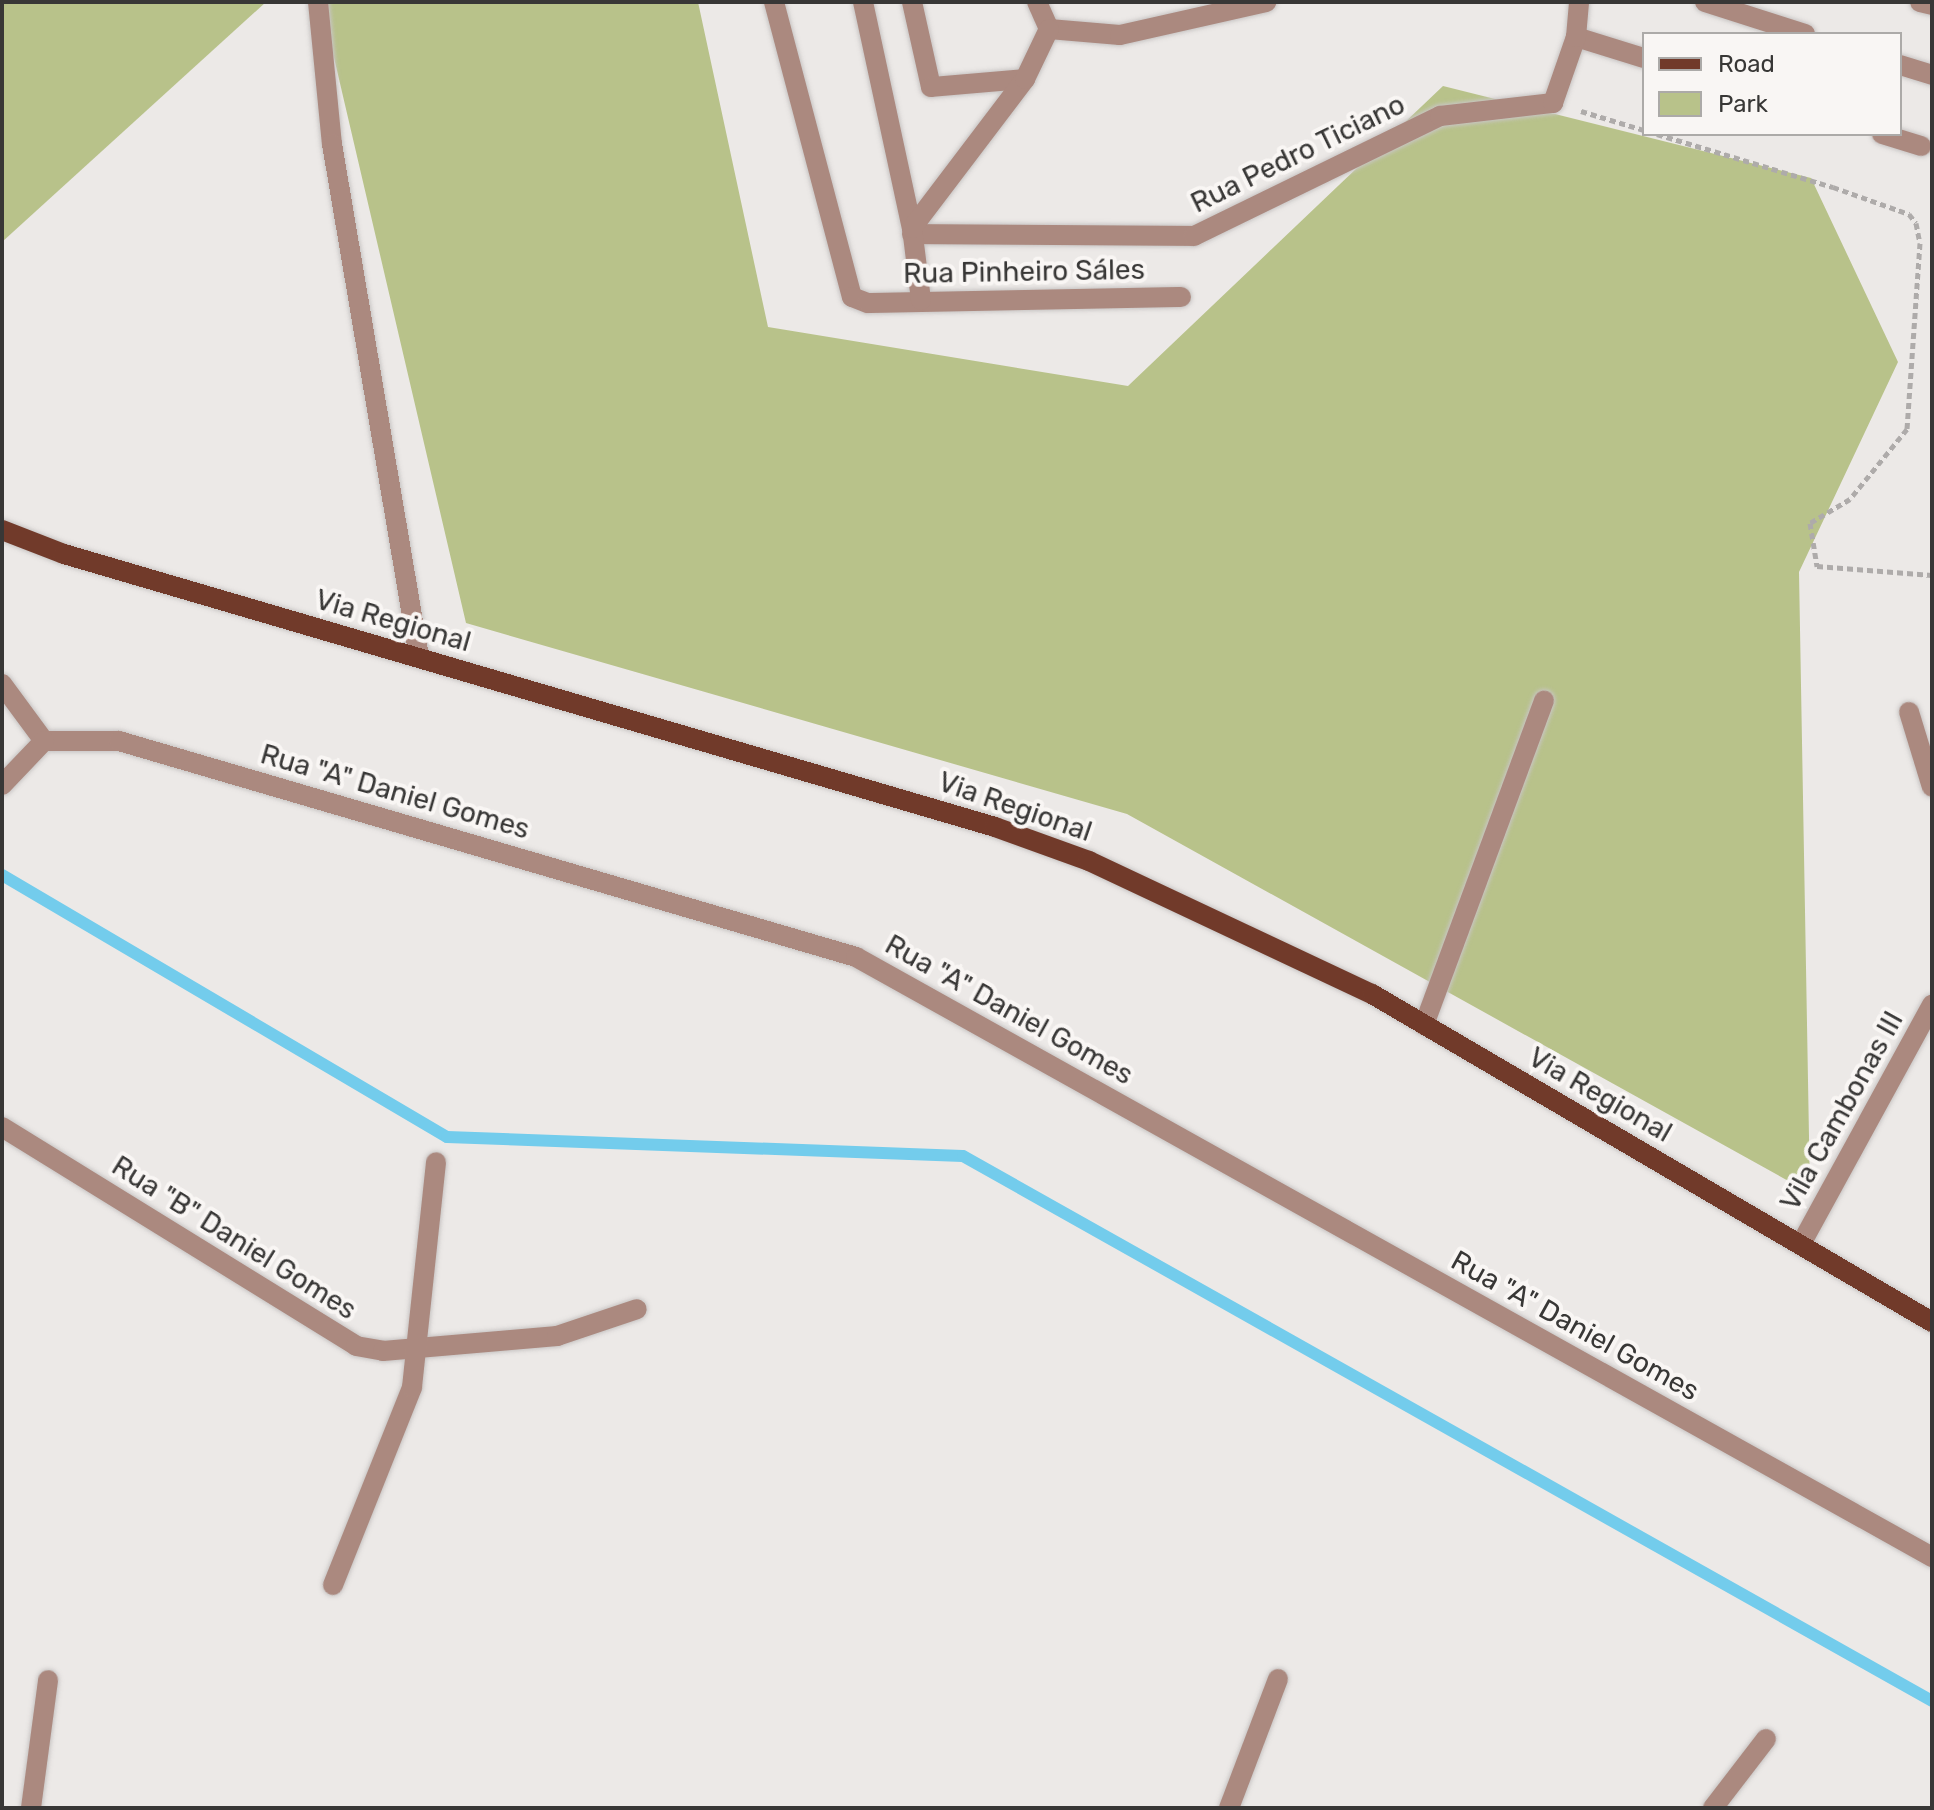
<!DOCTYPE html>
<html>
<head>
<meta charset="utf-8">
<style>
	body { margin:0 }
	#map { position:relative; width:1934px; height:1810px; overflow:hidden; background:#ece9e7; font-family:Rubik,sans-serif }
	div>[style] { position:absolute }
	.green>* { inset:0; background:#b8c28a }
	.stream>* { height:12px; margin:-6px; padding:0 6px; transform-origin:6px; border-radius:6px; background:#73ccec }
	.path>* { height:5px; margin-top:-2.5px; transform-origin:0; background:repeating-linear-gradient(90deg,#aeabaa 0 6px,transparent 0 10px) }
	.roads { filter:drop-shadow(0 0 2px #c8c5c4) drop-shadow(0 0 2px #c8c5c4) }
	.minor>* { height:20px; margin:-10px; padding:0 10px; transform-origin:10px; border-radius:10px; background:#ab897f }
	.major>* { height:20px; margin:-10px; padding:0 10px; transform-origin:10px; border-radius:10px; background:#713a2a }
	span { translate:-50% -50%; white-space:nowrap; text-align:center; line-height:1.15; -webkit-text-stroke:8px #f9f6f4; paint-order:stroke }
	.street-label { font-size:28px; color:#383736 }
	.frame { position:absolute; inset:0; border:4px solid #383736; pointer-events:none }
	.legend { position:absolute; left:1642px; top:32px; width:260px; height:104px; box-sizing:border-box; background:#f9f6f4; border:2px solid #acaaa8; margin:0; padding:10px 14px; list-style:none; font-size:24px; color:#383736 }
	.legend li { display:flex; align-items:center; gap:16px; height:40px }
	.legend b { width:40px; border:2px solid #acaaa8 }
</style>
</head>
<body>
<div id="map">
	<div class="green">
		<i style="clip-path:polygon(2px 2px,266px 2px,2px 242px)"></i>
		<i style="clip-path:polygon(321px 2px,698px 2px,768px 327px,1128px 386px,1443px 86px,1811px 178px,1898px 362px,1799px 572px,1810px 1193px,1127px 814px,466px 623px)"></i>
	</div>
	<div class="stream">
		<i style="left:2px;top:875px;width:516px;rotate:30.49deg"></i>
		<i style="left:447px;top:1137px;width:516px;rotate:2.11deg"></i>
		<i style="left:963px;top:1156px;width:1112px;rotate:29.35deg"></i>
	</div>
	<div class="path">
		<i style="left:1581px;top:111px;width:66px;rotate:16.8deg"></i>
		<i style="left:1657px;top:134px;width:184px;rotate:16.8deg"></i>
		<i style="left:1833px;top:187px;width:81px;rotate:19.6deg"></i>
		<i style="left:1909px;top:214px;width:11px;rotate:52deg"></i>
		<i style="left:1916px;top:223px;width:20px;rotate:79deg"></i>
		<i style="left:1920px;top:243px;width:186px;rotate:94deg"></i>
		<i style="left:1907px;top:429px;width:90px;rotate:129.2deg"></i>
		<i style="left:1850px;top:499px;width:47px;rotate:149deg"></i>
		<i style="left:1810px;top:523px;width:44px;rotate:80.8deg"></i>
		<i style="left:1817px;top:566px;width:115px;rotate:4.5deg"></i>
	</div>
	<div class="roads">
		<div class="minor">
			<i style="left:318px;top:2px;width:143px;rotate:84.4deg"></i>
			<i style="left:332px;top:144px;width:520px;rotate:80.37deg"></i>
			<i style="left:774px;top:2px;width:305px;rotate:75.2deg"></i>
			<i style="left:852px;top:297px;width:17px;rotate:21deg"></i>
			<i style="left:868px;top:303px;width:313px;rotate:-1.1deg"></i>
			<i style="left:863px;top:2px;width:231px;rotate:77.8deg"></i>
			<i style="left:912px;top:2px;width:87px;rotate:77.4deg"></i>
			<i style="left:931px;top:87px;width:94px;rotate:-4.9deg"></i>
			<i style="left:1037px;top:2px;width:30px;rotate:66deg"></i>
			<i style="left:1705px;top:2px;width:105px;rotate:17.7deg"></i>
			<i style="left:1920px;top:2px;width:12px;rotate:14deg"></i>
			<i style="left:1049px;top:29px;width:71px;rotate:4.8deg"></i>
			<i style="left:1120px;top:35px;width:150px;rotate:-12.7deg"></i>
			<i style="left:1576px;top:37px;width:71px;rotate:17.2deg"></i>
			<i style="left:1900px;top:65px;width:34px;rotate:17deg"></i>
			<i style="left:1882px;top:134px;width:41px;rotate:17.1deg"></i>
			<i style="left:912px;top:234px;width:282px;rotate:0.4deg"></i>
			<i style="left:1194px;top:236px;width:274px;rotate:-26deg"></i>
			<i style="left:1440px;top:116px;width:114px;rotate:-6.6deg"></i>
			<i style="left:1553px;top:103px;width:70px;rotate:-70.8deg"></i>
			<i style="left:1576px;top:37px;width:35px;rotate:-85deg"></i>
			<i style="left:921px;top:300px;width:73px;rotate:-97.1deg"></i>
			<i style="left:912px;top:228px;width:187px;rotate:-52.8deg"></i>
			<i style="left:1025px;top:79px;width:55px;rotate:-64.4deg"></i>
			<i style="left:2px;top:684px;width:71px;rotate:53.6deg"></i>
			<i style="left:44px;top:741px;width:75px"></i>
			<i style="left:119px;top:741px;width:768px;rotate:16.33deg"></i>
			<i style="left:856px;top:957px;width:1232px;rotate:29.14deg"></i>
			<i style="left:1909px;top:712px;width:78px;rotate:73deg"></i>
			<i style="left:2px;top:785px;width:61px;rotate:-46.3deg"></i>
			<i style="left:1424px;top:1025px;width:346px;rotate:-69.7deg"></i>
			<i style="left:2px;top:1127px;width:416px;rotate:31.7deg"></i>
			<i style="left:356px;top:1346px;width:27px;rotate:10deg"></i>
			<i style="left:383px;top:1351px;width:175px;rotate:-4.9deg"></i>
			<i style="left:557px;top:1336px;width:84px;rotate:-18.6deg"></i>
			<i style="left:1801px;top:1244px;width:273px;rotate:-61.3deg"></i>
			<i style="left:333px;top:1585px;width:213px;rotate:-68.2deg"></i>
			<i style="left:412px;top:1387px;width:226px;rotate:-83.9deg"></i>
			<i style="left:31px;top:1808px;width:129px;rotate:-82.4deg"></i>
			<i style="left:1229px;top:1808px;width:138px;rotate:-69.2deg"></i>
			<i style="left:1713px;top:1808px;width:87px;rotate:-52.5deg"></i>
		</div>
		<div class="major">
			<i style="left:2px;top:530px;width:66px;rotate:21.2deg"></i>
			<i style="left:64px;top:554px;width:970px;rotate:16.34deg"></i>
			<i style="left:995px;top:827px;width:100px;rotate:19.9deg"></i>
			<i style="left:1089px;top:861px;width:313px;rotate:25.2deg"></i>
			<i style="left:1372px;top:994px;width:649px;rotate:30.36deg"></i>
		</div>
	</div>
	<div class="street-label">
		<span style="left:1298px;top:154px;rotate:-26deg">Rua Pedro Ticiano</span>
		<span style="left:1024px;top:272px;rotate:-1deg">Rua Pinheiro Sáles</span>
		<span style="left:393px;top:621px;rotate:16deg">Via Regional</span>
		<span style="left:395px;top:792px;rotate:16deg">Rua "A" Daniel Gomes</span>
		<span style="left:1015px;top:807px;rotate:19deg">Via Regional</span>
		<span style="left:1009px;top:1010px;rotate:29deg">Rua "A" Daniel Gomes</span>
		<span style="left:1600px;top:1095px;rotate:30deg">Via Regional</span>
		<span style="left:1842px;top:1111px;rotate:-61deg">Vila Cambonas III</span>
		<span style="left:234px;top:1238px;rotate:32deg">Rua "B" Daniel Gomes</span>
		<span style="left:1575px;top:1326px;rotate:29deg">Rua "A" Daniel Gomes</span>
	</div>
	<div class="frame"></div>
	<ul class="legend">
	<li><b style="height:10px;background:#713a2a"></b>Road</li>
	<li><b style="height:22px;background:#b8c28a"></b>Park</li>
	</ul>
</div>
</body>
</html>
